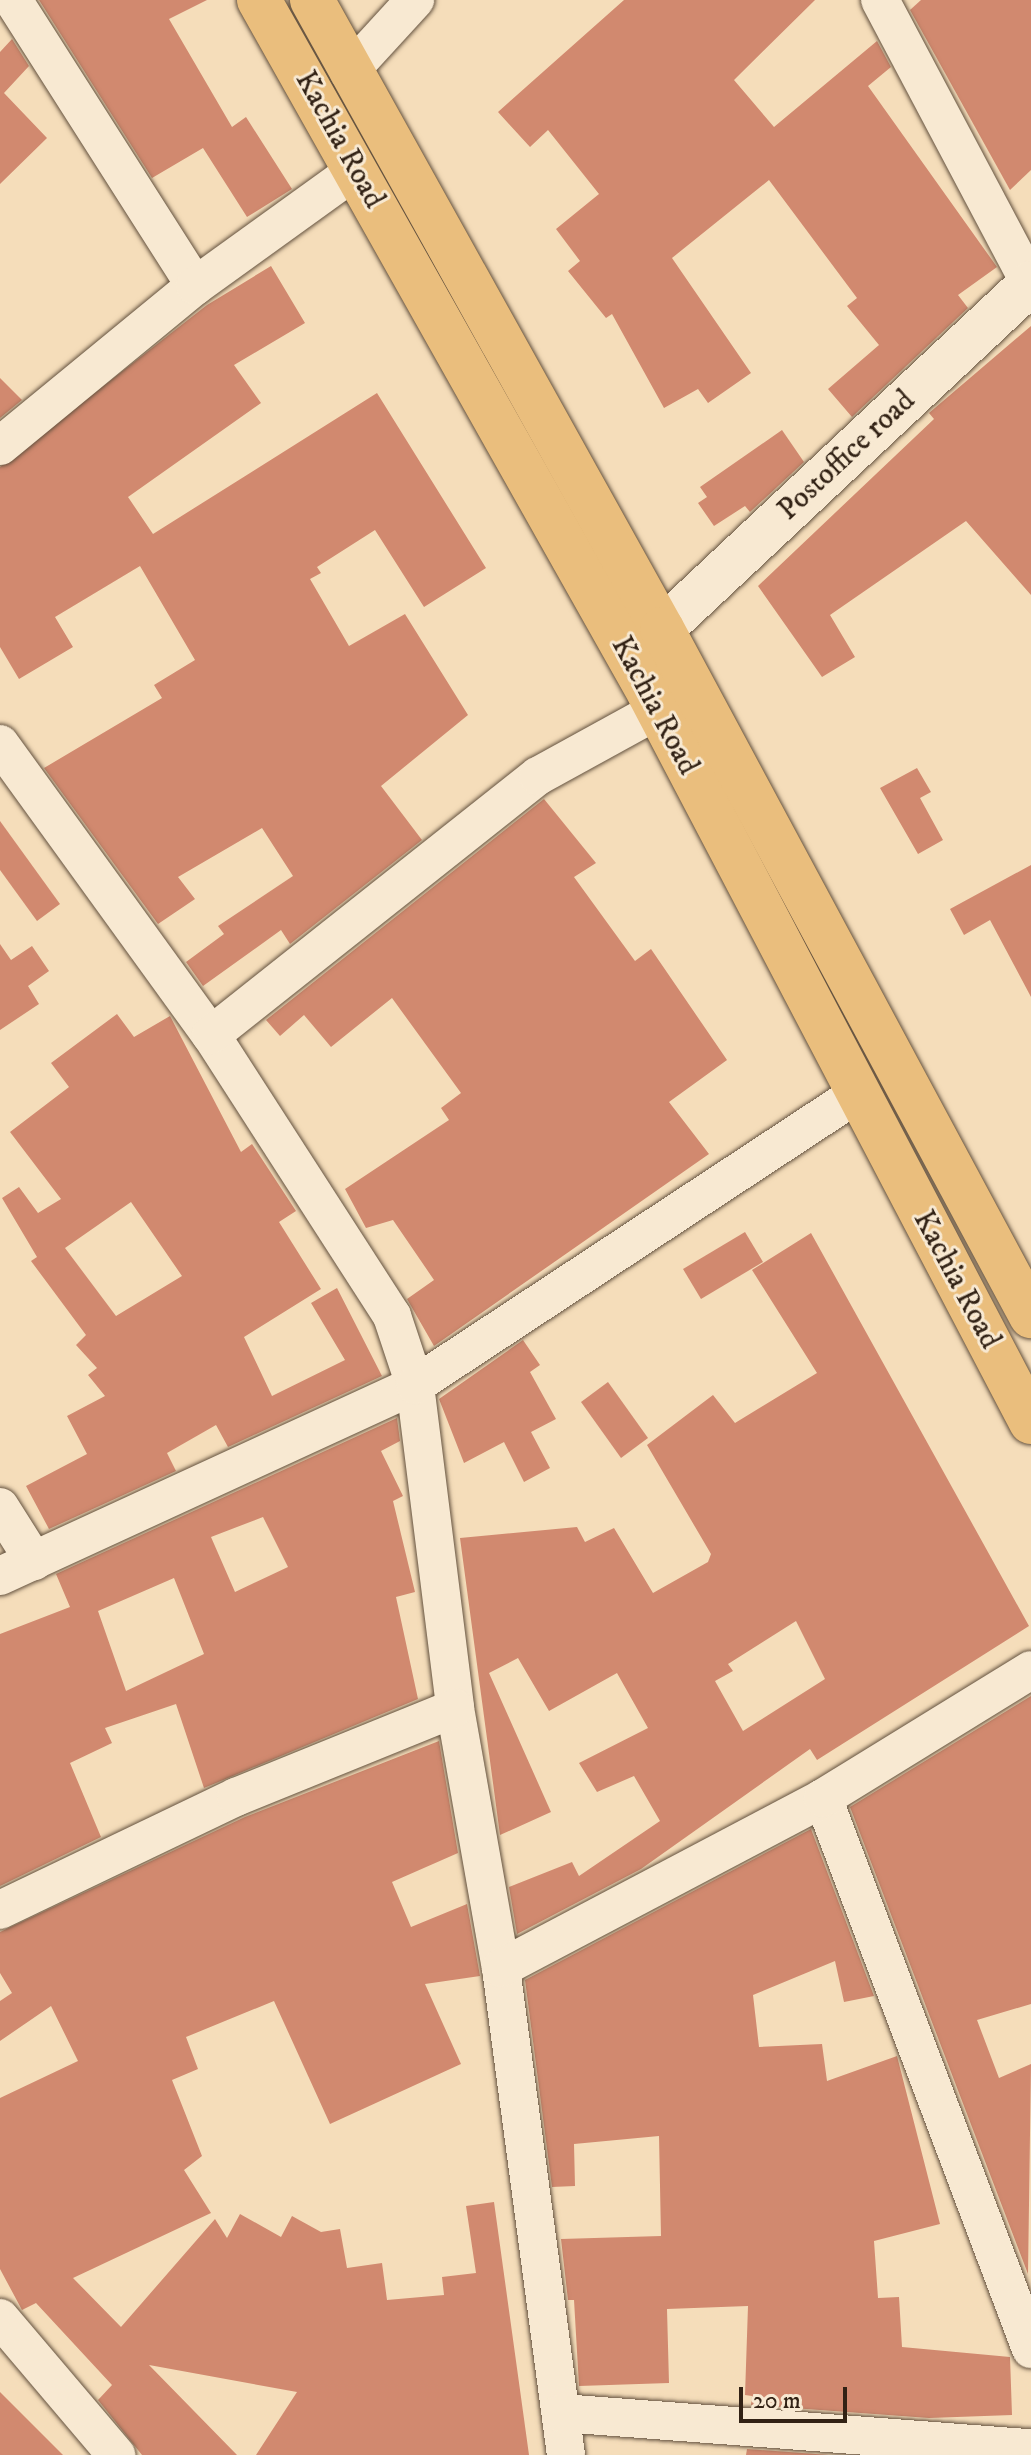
<!DOCTYPE html>
<html>
<head>
<meta charset="utf-8">
<style>
	body { margin:0 }
	#map { position:relative; width:1031px; height:2455px; overflow:hidden; background:#f5ddba; font-family:"IM FELL DW Pica",serif }
	div>[style] { position:absolute }
	.building>* { inset:0; background:#d1896f }
	.roads { filter:drop-shadow(0 0 2px #63513e) drop-shadow(0 0 2px #63513e) }
	.minor>* { height:38px; margin:-19px; padding:0 19px; transform-origin:19px; border-radius:19px; background:#f8e9d2 }
	.tertiary>* { height:44px; margin:-22px; padding:0 22px; transform-origin:22px; border-radius:22px; background:#f8e9d2 }
	.trunk>* { height:44px; margin:-22px; padding:0 22px; transform-origin:22px; border-radius:22px; background:#eabe7d }
	span { translate:-50% -50%; white-space:nowrap; text-align:center; line-height:1.15; -webkit-text-stroke:6px #f8e9d2; paint-order:stroke }
	.street-label { font-size:30px; color:#322215 }
	.scale { position:absolute; left:739px; top:2387px; width:108px; height:36px; box-sizing:border-box; border:4px solid #322215; border-top:0; padding-left:10px; font-size:24px; line-height:28px; white-space:nowrap; color:#322215; -webkit-text-stroke:6px #f8e9d2; paint-order:stroke }
</style>
</head>
<body>
<div id="map">
	<div class="building">
		<i style="clip-path:polygon(39px 0,207px 0,169px 19px,232px 127px,246px 117px,292px 189px,247px 217px,203px 148px,152px 178px)"></i>
		<i style="clip-path:polygon(624px 0,815px 0,734px 80px,774px 127px,877px 41px,891px 67px,868px 86px,997px 267px,958px 295px,968px 308px,852px 417px,828px 389px,879px 345px,847px 306px,857px 298px,769px 180px,672px 258px,751px 373px,708px 403px,698px 389px,664px 408px,612px 314px,606px 318px,568px 271px,580px 261px,556px 229px,599px 194px,548px 130px,530px 147px,498px 112px)"></i>
		<i style="clip-path:polygon(921px 0,1031px 0,1031px 170px,1010px 190px,910px 10px)"></i>
		<i style="clip-path:polygon(12px 39px,29px 66px,4px 93px,47px 138px,0 184px,0 52px)"></i>
		<i style="clip-path:polygon(271px 266px,305px 323px,234px 365px,261px 403px,128px 497px,153px 534px,377px 393px,486px 568px,424px 607px,375px 530px,317px 567px,321px 573px,310px 579px,349px 646px,405px 614px,468px 715px,381px 786px,422px 840px,290px 944px,281px 930px,203px 986px,186px 962px,224px 934px,218px 926px,293px 876px,262px 828px,178px 877px,195px 899px,158px 924px,44px 768px,162px 698px,154px 685px,195px 660px,140px 566px,55px 617px,73px 647px,19px 679px,0 647px,0 467px,207px 305px)"></i>
		<i style="clip-path:polygon(1031px 326px,1031px 595px,966px 521px,830px 615px,855px 657px,822px 677px,758px 586px,934px 419px,929px 413px)"></i>
		<i style="clip-path:polygon(0 378px,22px 400px,0 418px)"></i>
		<i style="clip-path:polygon(782px 430px,804px 462px,750px 512px,745px 506px,714px 526px,698px 503px,707px 497px,700px 487px)"></i>
		<i style="clip-path:polygon(917px 768px,931px 792px,920px 798px,943px 840px,918px 854px,880px 788px)"></i>
		<i style="clip-path:polygon(544px 799px,596px 863px,574px 877px,635px 961px,651px 949px,727px 1060px,669px 1102px,709px 1154px,434px 1346px,407px 1299px,434px 1280px,393px 1220px,366px 1228px,345px 1189px,449px 1120px,441px 1108px,461px 1093px,392px 998px,331px 1047px,304px 1015px,280px 1036px,266px 1020px)"></i>
		<i style="clip-path:polygon(0 821px,60px 904px,37px 921px,0 870px)"></i>
		<i style="clip-path:polygon(1031px 865px,1031px 997px,990px 920px,964px 935px,950px 909px)"></i>
		<i style="clip-path:polygon(0 944px,11px 960px,32px 946px,49px 971px,28px 986px,39px 1004px,0 1030px)"></i>
		<i style="clip-path:polygon(evenodd,117px 1014px,134px 1037px,170px 1016px,241px 1152px,252px 1144px,296px 1211px,279px 1222px,321px 1289px,244px 1337px,272px 1396px,345px 1360px,311px 1303px,337px 1288px,382px 1376px,228px 1447px,216px 1425px,167px 1453px,176px 1471px,49px 1529px,26px 1486px,87px 1454px,67px 1416px,105px 1396px,88px 1375px,97px 1368px,76px 1345px,86px 1335px,31px 1261px,37px 1257px,2px 1198px,19px 1187px,38px 1213px,61px 1199px,10px 1132px,69px 1087px,51px 1063px,117px 1014px,131px 1202px,182px 1276px,116px 1316px,65px 1248px,131px 1202px)"></i>
		<i style="clip-path:polygon(745px 1232px,763px 1262px,701px 1299px,683px 1269px)"></i>
		<i style="clip-path:polygon(evenodd,811px 1233px,1029px 1626px,817px 1760px,810px 1749px,641px 1869px,517px 1934px,509px 1887px,572px 1862px,579px 1876px,660px 1821px,634px 1776px,597px 1792px,579px 1763px,648px 1728px,617px 1673px,549px 1711px,518px 1658px,489px 1673px,551px 1812px,500px 1835px,460px 1538px,577px 1527px,585px 1542px,614px 1528px,653px 1593px,708px 1562px,711px 1554px,647px 1445px,713px 1395px,735px 1423px,817px 1373px,752px 1270px,811px 1233px,796px 1621px,825px 1679px,743px 1731px,715px 1681px,733px 1671px,728px 1664px,796px 1621px)"></i>
		<i style="clip-path:polygon(523px 1340px,540px 1365px,530px 1372px,556px 1419px,531px 1432px,550px 1468px,524px 1482px,504px 1442px,464px 1463px,439px 1399px)"></i>
		<i style="clip-path:polygon(608px 1382px,648px 1438px,621px 1458px,581px 1402px)"></i>
		<i style="clip-path:polygon(evenodd,397px 1418px,400px 1441px,381px 1451px,403px 1496px,393px 1501px,415px 1592px,396px 1597px,418px 1699px,204px 1788px,176px 1704px,105px 1728px,112px 1743px,70px 1763px,101px 1837px,0 1886px,0 1634px,70px 1607px,56px 1574px,397px 1418px,263px 1517px,288px 1567px,235px 1592px,211px 1537px,263px 1517px,397px 1418px,174px 1578px,204px 1654px,126px 1691px,98px 1611px,174px 1578px)"></i>
		<i style="clip-path:polygon(1031px 1696px,1031px 2004px,977px 2020px,999px 2078px,1031px 2064px,1028px 2274px,850px 1807px)"></i>
		<i style="clip-path:polygon(439px 1741px,458px 1853px,392px 1882px,411px 1927px,467px 1904px,480px 1976px,425px 1984px,461px 2064px,330px 2124px,274px 2001px,186px 2037px,198px 2069px,172px 2080px,202px 2156px,184px 2170px,211px 2213px,73px 2278px,121px 2327px,215px 2219px,227px 2238px,240px 2214px,281px 2237px,292px 2216px,321px 2232px,340px 2229px,347px 2268px,382px 2263px,387px 2300px,444px 2295px,442px 2277px,476px 2273px,466px 2206px,494px 2202px,529px 2455px,256px 2455px,297px 2392px,149px 2365px,237px 2455px,142px 2455px,98px 2400px,112px 2385px,36px 2303px,22px 2310px,0 2269px,0 2098px,78px 2061px,51px 2006px,0 2041px,0 2001px,12px 1993px,0 1973px,0 1932px,245px 1817px)"></i>
		<i style="clip-path:polygon(811px 1829px,874px 1996px,844px 2002px,835px 1961px,753px 1995px,759px 2047px,822px 2044px,827px 2081px,897px 2056px,940px 2224px,874px 2241px,878px 2298px,899px 2297px,902px 2347px,1010px 2357px,1012px 2415px,929px 2418px,751px 2405px,752px 2396px,745px 2395px,748px 2306px,667px 2309px,669px 2383px,579px 2386px,574px 2300px,568px 2300px,561px 2239px,661px 2236px,659px 2136px,574px 2144px,575px 2186px,552px 2187px,525px 1980px)"></i>
		<i style="clip-path:polygon(0 2392px,63px 2455px,0 2455px)"></i>
		<i style="clip-path:polygon(747px 2449px,829px 2455px,746px 2455px)"></i>
	</div>
	<div class="roads">
		<div class="minor">
			<i style="left:13px;top:0;width:339px;rotate:57.5deg"></i>
			<i style="left:880px;top:0;width:323px;rotate:62.1deg"></i>
			<i style="left:349px;top:72px;width:98px;rotate:-47.5deg"></i>
			<i style="left:0;top:446px;width:252px;rotate:-39.4deg"></i>
			<i style="left:195px;top:286px;width:198px;rotate:-35.8deg"></i>
			<i style="left:0;top:744px;width:359px;rotate:54.1deg"></i>
			<i style="left:211px;top:1035px;width:334px;rotate:57.2deg"></i>
			<i style="left:392px;top:1316px;width:73px;rotate:71.6deg"></i>
			<i style="left:415px;top:1385px;width:325px;rotate:82.9deg"></i>
			<i style="left:455px;top:1708px;width:264px;rotate:80deg"></i>
			<i style="left:501px;top:1968px;width:491px;rotate:82.4deg"></i>
			<i style="left:211px;top:1035px;width:417px;rotate:-38.4deg"></i>
			<i style="left:538px;top:776px;width:137px;rotate:-28.8deg"></i>
			<i style="left:0;top:1507px;width:64px;rotate:57.8deg"></i>
			<i style="left:0;top:1576px;width:457px;rotate:-24.7deg"></i>
			<i style="left:415px;top:1385px;width:529px;rotate:-33.36deg"></i>
			<i style="left:823px;top:1798px;width:589px;rotate:69.32deg"></i>
			<i style="left:0;top:1910px;width:262px;rotate:-25.6deg"></i>
			<i style="left:236px;top:1797px;width:236px;rotate:-22.1deg"></i>
			<i style="left:501px;top:1968px;width:364px;rotate:-27.8deg"></i>
			<i style="left:823px;top:1798px;width:244px;rotate:-31.6deg"></i>
			<i style="left:0;top:2318px;width:180px;rotate:49.7deg"></i>
			<i style="left:561px;top:2413px;width:471px;rotate:4.3deg"></i>
		</div>
		<div class="tertiary">
			<i style="left:662px;top:629px;width:506px;rotate:-43.16deg"></i>
		</div>
		<div class="trunk">
			<i style="left:259px;top:0;width:795px;rotate:60.63deg"></i>
			<i style="left:649px;top:693px;width:823px;rotate:62.35deg"></i>
			<i style="left:312px;top:0;width:720px;rotate:60.91deg"></i>
			<i style="left:662px;top:629px;width:780px;rotate:61.76deg"></i>
		</div>
	</div>
	<div class="street-label">
		<span style="left:339px;top:140px;rotate:61deg">Kachia Road</span>
		<span style="left:847px;top:456px;rotate:-43deg">Postoffice road</span>
		<span style="left:654px;top:706px;rotate:62deg">Kachia Road</span>
		<span style="left:956px;top:1280px;rotate:62deg">Kachia Road</span>
	</div>
	<div class="scale">20 m</div>
</div>
</body>
</html>
